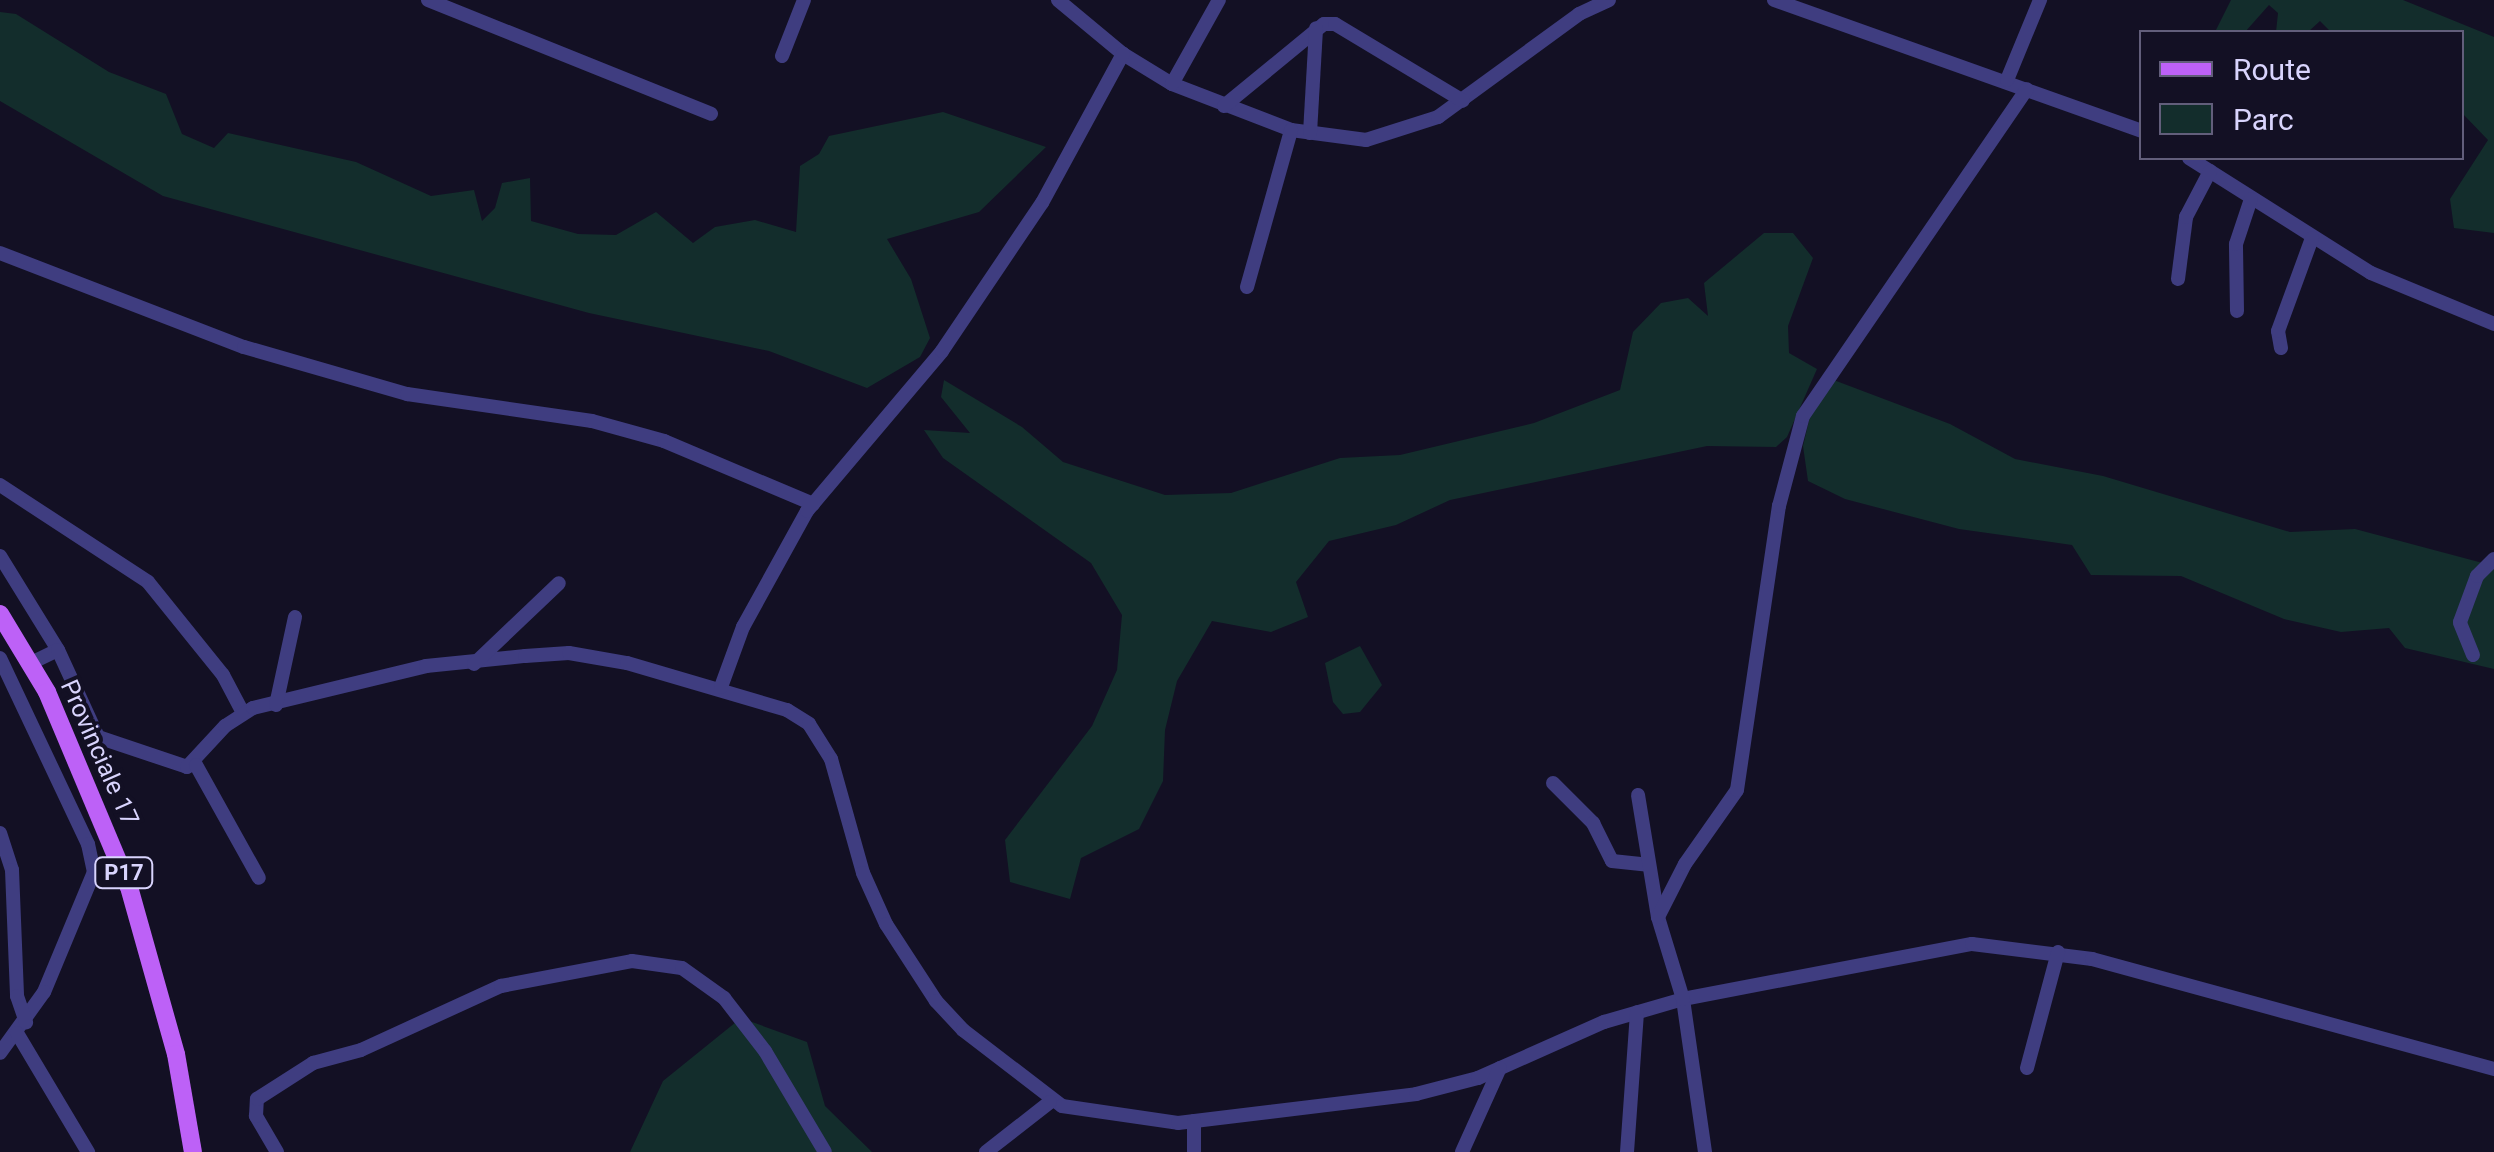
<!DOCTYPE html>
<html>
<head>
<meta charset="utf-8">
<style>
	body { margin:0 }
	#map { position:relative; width:2494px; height:1152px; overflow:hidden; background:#131024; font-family:Roboto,sans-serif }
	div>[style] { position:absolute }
	.green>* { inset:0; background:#132d2c }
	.minor>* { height:14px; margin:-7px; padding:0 7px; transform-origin:7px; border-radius:7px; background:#3f3d80 }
	.major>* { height:18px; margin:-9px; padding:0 9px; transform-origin:9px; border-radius:9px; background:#bd61f7 }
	span { translate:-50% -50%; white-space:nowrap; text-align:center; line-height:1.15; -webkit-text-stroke:8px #131024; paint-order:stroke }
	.shield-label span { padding:2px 8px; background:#131024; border:2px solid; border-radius:8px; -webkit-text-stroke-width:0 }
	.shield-label { font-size:22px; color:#d9d4fd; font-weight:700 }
	.street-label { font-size:25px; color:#d9d4fd }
	.legend { position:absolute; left:2139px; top:30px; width:325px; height:130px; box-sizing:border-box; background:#131024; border:2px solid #625e7b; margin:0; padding:12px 18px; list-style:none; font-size:30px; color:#d9d4fd }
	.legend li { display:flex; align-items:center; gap:20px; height:50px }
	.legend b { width:50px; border:2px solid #625e7b }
</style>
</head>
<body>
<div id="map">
	<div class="green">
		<i style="clip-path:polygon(2231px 0,2403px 0,2494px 37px,2494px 233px,2454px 228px,2450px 199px,2488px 140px,2462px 113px,2462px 32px,2331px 32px,2320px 21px,2308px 32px,2276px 32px,2278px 13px,2269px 5px,2245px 32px,2215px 32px)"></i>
		<i style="clip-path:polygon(0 12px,16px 14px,109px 72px,166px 94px,182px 134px,214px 148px,228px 133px,356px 162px,431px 196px,474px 190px,482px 221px,495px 208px,502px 183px,530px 178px,531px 221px,578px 234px,616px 235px,656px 212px,693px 243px,715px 227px,755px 220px,796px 232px,800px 166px,819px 154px,829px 136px,943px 112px,1046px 147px,979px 212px,887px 239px,911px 279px,930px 338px,920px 357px,867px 388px,769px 351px,589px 313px,163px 196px,0 101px)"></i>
		<i style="clip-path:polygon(1764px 233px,1793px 233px,1813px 258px,1788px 326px,1789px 353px,1817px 369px,1787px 437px,1776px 447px,1707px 446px,1450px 500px,1396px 525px,1329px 541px,1296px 582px,1308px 617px,1271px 632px,1212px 621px,1177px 681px,1165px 730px,1163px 781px,1139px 829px,1081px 858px,1070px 899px,1010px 882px,1005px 840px,1092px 726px,1117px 670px,1122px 615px,1091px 563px,943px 458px,924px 430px,970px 433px,941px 397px,944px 380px,1022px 427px,1063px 462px,1165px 495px,1231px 493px,1340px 458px,1400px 455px,1534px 423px,1620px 390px,1633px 332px,1661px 303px,1688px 298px,1708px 316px,1704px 283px)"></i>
		<i style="clip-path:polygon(1831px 379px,1950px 424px,2015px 459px,2103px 476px,2290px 532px,2355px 529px,2494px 566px,2494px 669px,2405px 648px,2389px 628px,2341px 632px,2284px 619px,2181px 576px,2091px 575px,2072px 545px,1959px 529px,1845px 499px,1808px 481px,1803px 446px,1811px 412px)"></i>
		<i style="clip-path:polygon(1360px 646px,1382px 685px,1360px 712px,1343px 714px,1333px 702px,1325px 663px)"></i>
		<i style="clip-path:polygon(741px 1018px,807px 1042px,825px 1106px,872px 1152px,630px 1152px,663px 1081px)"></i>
	</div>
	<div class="minor">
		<i style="left:428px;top:0;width:305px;rotate:21.9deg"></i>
		<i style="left:1058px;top:0;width:85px;rotate:39.7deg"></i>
		<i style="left:1123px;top:54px;width:57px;rotate:31.5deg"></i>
		<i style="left:1172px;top:84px;width:128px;rotate:21.1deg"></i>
		<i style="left:1291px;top:130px;width:76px;rotate:7.6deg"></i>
		<i style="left:1366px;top:140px;width:76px;rotate:-17.7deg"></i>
		<i style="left:1438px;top:117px;width:175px;rotate:-36.1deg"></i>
		<i style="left:1579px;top:14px;width:33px;rotate:-25deg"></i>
		<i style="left:1774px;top:0;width:391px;rotate:19.6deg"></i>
		<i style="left:782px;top:56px;width:60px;rotate:-68.6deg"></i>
		<i style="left:2007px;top:80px;width:87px;rotate:-67.6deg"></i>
		<i style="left:1172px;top:84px;width:96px;rotate:-60.8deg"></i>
		<i style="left:1224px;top:106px;width:129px;rotate:-39.4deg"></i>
		<i style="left:1324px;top:24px;width:11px"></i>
		<i style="left:1335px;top:24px;width:149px;rotate:31deg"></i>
		<i style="left:1310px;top:133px;width:105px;rotate:-86.7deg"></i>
		<i style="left:2189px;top:158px;width:215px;rotate:32.3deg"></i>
		<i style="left:2371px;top:273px;width:133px;rotate:22.5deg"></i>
		<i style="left:0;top:253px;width:261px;rotate:21.1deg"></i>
		<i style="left:244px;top:347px;width:170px;rotate:16.1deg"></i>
		<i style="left:407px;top:394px;width:187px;rotate:8.3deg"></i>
		<i style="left:592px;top:421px;width:75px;rotate:15.5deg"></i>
		<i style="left:664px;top:441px;width:162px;rotate:22.9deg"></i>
		<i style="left:2178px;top:279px;width:63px;rotate:-82.6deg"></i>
		<i style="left:2186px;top:217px;width:52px;rotate:-62.4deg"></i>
		<i style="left:1247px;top:287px;width:163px;rotate:-74.3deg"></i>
		<i style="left:2237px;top:311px;width:67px;rotate:-90.9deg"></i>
		<i style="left:2236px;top:244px;width:47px;rotate:-71.6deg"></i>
		<i style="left:2281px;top:348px;width:17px;rotate:-100deg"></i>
		<i style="left:2278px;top:331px;width:99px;rotate:-69.9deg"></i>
		<i style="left:0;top:485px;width:177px;rotate:33.2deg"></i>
		<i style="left:148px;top:582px;width:119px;rotate:51.1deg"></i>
		<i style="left:223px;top:675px;width:43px;rotate:62.2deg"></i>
		<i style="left:0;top:556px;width:110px;rotate:58.3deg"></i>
		<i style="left:2473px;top:655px;width:35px;rotate:-112deg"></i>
		<i style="left:2460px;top:622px;width:49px;rotate:-69.7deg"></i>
		<i style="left:2477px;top:576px;width:24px;rotate:-45deg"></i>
		<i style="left:0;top:658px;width:206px;rotate:64.7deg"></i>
		<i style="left:88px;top:844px;width:29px;rotate:78deg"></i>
		<i style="left:94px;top:872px;width:130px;rotate:112.6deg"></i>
		<i style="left:44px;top:992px;width:75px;rotate:125.8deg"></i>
		<i style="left:29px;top:664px;width:32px;rotate:-26deg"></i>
		<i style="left:58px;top:650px;width:96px;rotate:65.3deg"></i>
		<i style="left:98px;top:737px;width:94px;rotate:18.6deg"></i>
		<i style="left:187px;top:767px;width:56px;rotate:-47.2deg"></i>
		<i style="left:225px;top:726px;width:33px;rotate:-33deg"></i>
		<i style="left:253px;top:708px;width:178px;rotate:-13.6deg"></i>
		<i style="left:426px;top:666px;width:100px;rotate:-5.8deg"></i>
		<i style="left:525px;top:656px;width:44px;rotate:-3.9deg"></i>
		<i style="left:569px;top:653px;width:59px;rotate:9.8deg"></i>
		<i style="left:627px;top:663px;width:167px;rotate:16.4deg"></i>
		<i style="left:787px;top:710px;width:26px;rotate:32deg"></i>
		<i style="left:809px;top:724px;width:41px;rotate:57.8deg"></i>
		<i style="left:831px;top:759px;width:118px;rotate:74.3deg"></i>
		<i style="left:863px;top:873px;width:56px;rotate:65.7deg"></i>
		<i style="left:886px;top:924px;width:92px;rotate:57deg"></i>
		<i style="left:936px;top:1001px;width:40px;rotate:47deg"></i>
		<i style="left:963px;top:1030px;width:125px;rotate:37.5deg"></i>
		<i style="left:1062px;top:1106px;width:117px;rotate:8.3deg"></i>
		<i style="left:1178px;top:1123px;width:240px;rotate:-6.9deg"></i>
		<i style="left:1416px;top:1094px;width:64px;rotate:-14.5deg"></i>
		<i style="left:1478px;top:1078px;width:138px;rotate:-24deg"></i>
		<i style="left:1604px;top:1022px;width:82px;rotate:-16.2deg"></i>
		<i style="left:1683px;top:999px;width:294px;rotate:-10.8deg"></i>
		<i style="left:1972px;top:944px;width:121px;rotate:7.1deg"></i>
		<i style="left:2092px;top:959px;width:417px;rotate:15.3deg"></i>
		<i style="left:474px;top:664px;width:117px;rotate:-43.6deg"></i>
		<i style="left:721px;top:687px;width:64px;rotate:-69.9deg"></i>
		<i style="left:743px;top:627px;width:132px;rotate:-61.1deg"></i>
		<i style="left:807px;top:511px;width:209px;rotate:-49.8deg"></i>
		<i style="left:942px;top:351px;width:179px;rotate:-56deg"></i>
		<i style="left:1042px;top:203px;width:170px;rotate:-61.5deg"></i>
		<i style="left:276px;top:705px;width:90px;rotate:-77.8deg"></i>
		<i style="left:196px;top:765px;width:129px;rotate:60.9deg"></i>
		<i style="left:1553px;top:783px;width:57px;rotate:45deg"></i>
		<i style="left:1593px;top:823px;width:42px;rotate:63.4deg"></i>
		<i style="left:1612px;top:861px;width:36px;rotate:6deg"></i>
		<i style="left:1638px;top:795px;width:124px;rotate:80.7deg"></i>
		<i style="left:0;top:833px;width:39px;rotate:72deg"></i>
		<i style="left:12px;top:870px;width:126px;rotate:87.7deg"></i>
		<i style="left:17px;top:996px;width:28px;rotate:71deg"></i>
		<i style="left:17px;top:1033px;width:139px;rotate:59.2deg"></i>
		<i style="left:2027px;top:1068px;width:120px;rotate:-75deg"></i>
		<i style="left:277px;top:1152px;width:42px;rotate:-120.3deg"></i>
		<i style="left:256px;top:1116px;width:17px;rotate:-87deg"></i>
		<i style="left:257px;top:1099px;width:67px;rotate:-32.7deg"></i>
		<i style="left:313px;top:1063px;width:50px;rotate:-15.2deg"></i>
		<i style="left:361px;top:1050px;width:154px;rotate:-24.6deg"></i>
		<i style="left:501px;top:986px;width:133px;rotate:-10.8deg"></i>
		<i style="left:632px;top:961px;width:50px;rotate:8deg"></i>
		<i style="left:682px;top:968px;width:52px;rotate:35.5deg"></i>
		<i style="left:724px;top:998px;width:67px;rotate:52.3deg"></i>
		<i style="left:765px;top:1051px;width:117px;rotate:59.3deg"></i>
		<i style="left:986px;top:1152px;width:81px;rotate:-38deg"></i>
		<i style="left:1194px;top:1152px;width:31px;rotate:-90deg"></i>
		<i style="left:1462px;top:1152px;width:92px;rotate:-65.7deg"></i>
		<i style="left:1627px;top:1152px;width:140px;rotate:-85.9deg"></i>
		<i style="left:1705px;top:1152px;width:155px;rotate:-98.2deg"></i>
		<i style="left:1683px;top:999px;width:86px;rotate:-107deg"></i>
		<i style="left:1658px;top:917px;width:59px;rotate:-63deg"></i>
		<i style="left:1685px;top:864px;width:90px;rotate:-54.9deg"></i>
		<i style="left:1737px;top:790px;width:287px;rotate:-81.6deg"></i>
		<i style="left:1779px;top:506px;width:93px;rotate:-75.1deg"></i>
		<i style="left:1803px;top:416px;width:396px;rotate:-55.6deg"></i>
	</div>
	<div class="major">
		<i style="left:0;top:614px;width:91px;rotate:58.9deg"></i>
		<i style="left:47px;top:692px;width:212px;rotate:67.2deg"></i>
		<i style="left:129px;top:887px;width:173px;rotate:74.3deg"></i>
		<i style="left:176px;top:1054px;width:99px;rotate:80.2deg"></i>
	</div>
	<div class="shield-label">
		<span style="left:124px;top:873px">P17</span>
	</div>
	<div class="street-label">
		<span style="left:99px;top:753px;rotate:66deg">Provinciale 17</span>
	</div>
	<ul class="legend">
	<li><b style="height:12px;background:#bd61f7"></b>Route</li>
	<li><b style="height:28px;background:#132d2c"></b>Parc</li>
	</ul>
</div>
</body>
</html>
